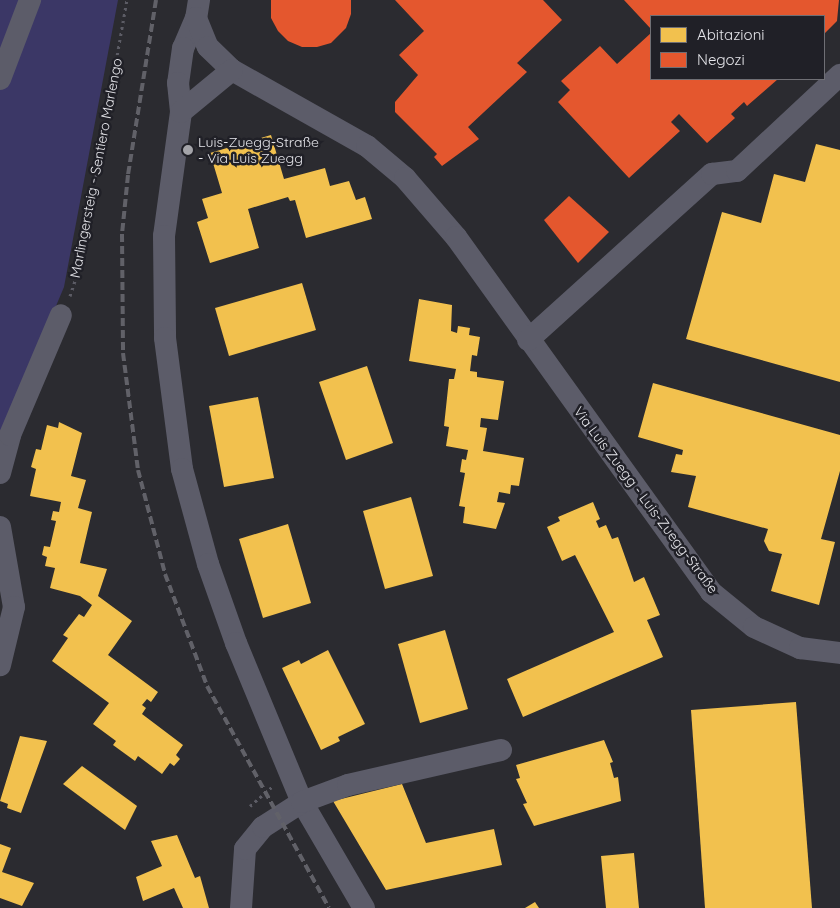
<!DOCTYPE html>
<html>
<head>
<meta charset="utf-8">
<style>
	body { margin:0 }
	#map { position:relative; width:840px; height:908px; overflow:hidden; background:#2b2b30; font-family:Quicksand,sans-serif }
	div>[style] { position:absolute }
	.green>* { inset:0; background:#3b3766 }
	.homes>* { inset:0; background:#f2c14e }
	.shops>* { inset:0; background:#e4572e }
	.path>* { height:3px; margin-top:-1.5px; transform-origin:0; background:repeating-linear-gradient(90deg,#5c5c65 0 2.5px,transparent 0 6.5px) }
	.minor>* { height:22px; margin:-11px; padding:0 11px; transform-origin:11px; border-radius:11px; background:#5c5c69 }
	.rail>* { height:4px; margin-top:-2px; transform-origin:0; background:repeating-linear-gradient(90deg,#616168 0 8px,transparent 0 12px) }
	.dots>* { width:14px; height:14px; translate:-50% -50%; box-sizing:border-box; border:2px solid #202027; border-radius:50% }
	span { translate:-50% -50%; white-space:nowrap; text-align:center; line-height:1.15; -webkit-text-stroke:5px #202027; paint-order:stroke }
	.poi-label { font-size:14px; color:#e5e5ea }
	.left { translate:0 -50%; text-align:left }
	.street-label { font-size:14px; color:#e5e5ea }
	.legend { position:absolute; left:650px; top:15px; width:175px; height:65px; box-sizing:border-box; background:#202027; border:1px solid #6f6f75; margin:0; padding:6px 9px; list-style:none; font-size:15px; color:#e5e5ea }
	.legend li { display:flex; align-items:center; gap:10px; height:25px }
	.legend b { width:25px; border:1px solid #6f6f75 }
</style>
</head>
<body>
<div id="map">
	<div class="green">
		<i style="clip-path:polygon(0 0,118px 0,64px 287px,0 439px)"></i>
	</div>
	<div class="homes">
		<i style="clip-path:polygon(271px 135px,284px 179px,325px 168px,330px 186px,349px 181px,356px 200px,365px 197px,372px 219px,306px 238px,295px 200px,290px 201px,288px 197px,248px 209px,259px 248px,210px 263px,197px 222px,208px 218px,202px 199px,222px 193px,210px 153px)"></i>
		<i style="clip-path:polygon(816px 144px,840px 150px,840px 382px,686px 339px,722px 212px,761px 223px,774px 174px,805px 182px)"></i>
		<i style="clip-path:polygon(302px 283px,316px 330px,229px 356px,215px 308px)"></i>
		<i style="clip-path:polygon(419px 299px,452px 305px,451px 331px,457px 333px,458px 326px,470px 328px,469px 335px,480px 337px,477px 356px,472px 355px,470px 371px,477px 372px,477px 377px,504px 381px,498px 420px,481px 418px,480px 427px,487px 428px,483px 451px,524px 458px,519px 486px,511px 485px,510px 494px,499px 492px,497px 502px,505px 503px,496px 529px,463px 523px,465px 507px,459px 506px,465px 473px,460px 472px,462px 459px,466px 460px,468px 450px,446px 446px,449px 427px,444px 426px,449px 379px,454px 379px,456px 369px,409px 361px)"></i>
		<i style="clip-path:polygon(367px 366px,393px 443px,346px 460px,319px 382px)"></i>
		<i style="clip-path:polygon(653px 383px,840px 435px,840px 471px,821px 539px,835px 542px,819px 605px,771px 591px,782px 554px,769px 551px,764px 541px,768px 529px,688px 507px,696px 476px,671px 472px,676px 454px,682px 455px,683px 450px,638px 437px)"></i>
		<i style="clip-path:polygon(258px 397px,274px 478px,224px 487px,209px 406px)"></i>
		<i style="clip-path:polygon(59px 422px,82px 433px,71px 476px,86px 480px,78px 508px,92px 512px,80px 563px,107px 569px,98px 596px,132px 621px,108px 655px,158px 692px,151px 702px,147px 699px,142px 705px,146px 708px,142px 714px,183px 745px,176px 755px,180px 759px,174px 766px,170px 763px,162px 774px,138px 756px,135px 761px,113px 745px,116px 741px,93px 724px,109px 703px,52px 661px,68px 638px,63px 635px,79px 614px,84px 617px,92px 605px,80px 596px,50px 588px,55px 568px,45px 566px,47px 557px,42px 555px,44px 546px,50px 547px,56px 521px,51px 520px,53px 511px,59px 512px,61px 502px,30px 496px,36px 469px,31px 467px,36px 449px,41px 450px,47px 425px,58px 428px)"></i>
		<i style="clip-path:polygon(411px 497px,433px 576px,385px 589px,363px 511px)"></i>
		<i style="clip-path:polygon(593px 502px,600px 519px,596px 521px,599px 528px,606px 525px,612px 539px,618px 537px,634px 582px,644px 577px,660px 615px,647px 620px,663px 657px,523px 717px,507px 679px,614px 632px,575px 555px,562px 561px,547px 527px,560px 521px,558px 517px)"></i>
		<i style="clip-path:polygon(288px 524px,311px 603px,263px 618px,239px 539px)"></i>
		<i style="clip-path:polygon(445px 630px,468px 709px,420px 723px,398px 644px)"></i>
		<i style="clip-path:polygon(328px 650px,365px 724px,338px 737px,340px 741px,321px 750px,282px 668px,299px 660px,301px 664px)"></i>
		<i style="clip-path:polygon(796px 702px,812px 908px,705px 908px,691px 710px)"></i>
		<i style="clip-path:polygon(20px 736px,47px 741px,21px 813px,7px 808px,8px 804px,0 801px)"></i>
		<i style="clip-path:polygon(604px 740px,613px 762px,610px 763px,614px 778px,618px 777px,621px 801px,534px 826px,523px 804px,527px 803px,516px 779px,520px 778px,516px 765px)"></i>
		<i style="clip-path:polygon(82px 766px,137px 806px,125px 830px,63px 784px)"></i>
		<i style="clip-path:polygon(402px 784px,426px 843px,494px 829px,502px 865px,386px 890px,333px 801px)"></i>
		<i style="clip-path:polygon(177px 835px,195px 878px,200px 876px,209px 908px,183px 908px,174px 888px,143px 901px,136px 877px,162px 866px,151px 841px)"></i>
		<i style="clip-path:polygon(0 844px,11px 848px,2px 872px,34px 883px,22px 906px,0 898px)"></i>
		<i style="clip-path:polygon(634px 853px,639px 908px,606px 908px,601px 856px)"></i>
		<i style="clip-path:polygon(535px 902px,539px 908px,525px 908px)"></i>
	</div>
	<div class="shops">
		<i style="clip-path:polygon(271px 0,351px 0,351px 14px,346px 28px,331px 43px,317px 47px,302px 47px,288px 41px,278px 31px,271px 18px)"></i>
		<i style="clip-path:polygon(395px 0,543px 0,562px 20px,517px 63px,527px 72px,468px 127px,479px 139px,442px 166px,434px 157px,437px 154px,395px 112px,395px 102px,418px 75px,399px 55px,424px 31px)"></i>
		<i style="clip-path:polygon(624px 0,839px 0,837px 21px,824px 34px,824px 16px,651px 16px,651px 29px)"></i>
		<i style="clip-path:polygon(651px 33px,651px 79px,778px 79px,747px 106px,744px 102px,731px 114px,735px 118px,707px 143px,679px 114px,671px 122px,680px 131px,629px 178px,558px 102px,570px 90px,561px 81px,600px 46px,617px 64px)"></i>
		<i style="clip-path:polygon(569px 196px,609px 232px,578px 263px,544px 220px)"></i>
	</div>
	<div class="path">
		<i style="left:70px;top:296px;width:32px;rotate:-72deg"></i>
		<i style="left:80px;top:266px;width:270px;rotate:-80deg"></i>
		<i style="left:250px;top:806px;width:29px;rotate:-41deg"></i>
	</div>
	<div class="minor">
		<i style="left:199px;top:0;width:18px;rotate:99deg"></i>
		<i style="left:196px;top:18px;width:33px;rotate:113deg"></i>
		<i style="left:183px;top:48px;width:35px;rotate:98deg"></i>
		<i style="left:178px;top:83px;width:29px;rotate:84deg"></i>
		<i style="left:181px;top:112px;width:125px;rotate:97.8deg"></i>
		<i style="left:164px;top:236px;width:102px;rotate:89.4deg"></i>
		<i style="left:165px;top:338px;width:132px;rotate:82.6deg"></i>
		<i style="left:182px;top:469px;width:98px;rotate:74.7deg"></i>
		<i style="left:208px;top:564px;width:84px;rotate:70.5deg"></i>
		<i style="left:236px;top:643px;width:172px;rotate:67.5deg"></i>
		<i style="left:302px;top:802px;width:123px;rotate:59.7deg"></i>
		<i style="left:196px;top:18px;width:31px;rotate:68deg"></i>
		<i style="left:208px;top:47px;width:33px;rotate:44deg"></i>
		<i style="left:232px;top:70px;width:155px;rotate:29.4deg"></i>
		<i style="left:367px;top:146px;width:50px;rotate:40.1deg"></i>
		<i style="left:405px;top:178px;width:78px;rotate:49.2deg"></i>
		<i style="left:456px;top:237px;width:437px;rotate:54.3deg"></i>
		<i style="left:711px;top:592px;width:55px;rotate:39.1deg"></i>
		<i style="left:754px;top:627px;width:51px;rotate:24.5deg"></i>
		<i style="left:800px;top:648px;width:40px;rotate:7.1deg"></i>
		<i style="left:0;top:79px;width:85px;rotate:-69.2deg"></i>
		<i style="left:181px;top:112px;width:66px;rotate:-39.5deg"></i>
		<i style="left:528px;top:340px;width:248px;rotate:-42.1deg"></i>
		<i style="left:712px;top:174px;width:25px;rotate:-7deg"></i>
		<i style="left:737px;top:171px;width:141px;rotate:-43deg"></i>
		<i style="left:0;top:473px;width:39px;rotate:-75deg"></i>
		<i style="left:10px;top:435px;width:130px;rotate:-67deg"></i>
		<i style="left:0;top:527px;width:81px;rotate:80.1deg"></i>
		<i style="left:14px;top:607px;width:60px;rotate:103.6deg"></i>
		<i style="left:241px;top:908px;width:59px;rotate:-86.1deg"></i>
		<i style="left:245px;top:849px;width:28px;rotate:-51deg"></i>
		<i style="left:263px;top:827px;width:46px;rotate:-32.7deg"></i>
		<i style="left:302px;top:802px;width:49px;rotate:-20.3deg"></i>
		<i style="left:348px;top:785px;width:157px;rotate:-12.9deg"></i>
	</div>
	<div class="rail">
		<i style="left:156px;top:0;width:177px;rotate:99.1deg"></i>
		<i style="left:128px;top:175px;width:59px;rotate:95.8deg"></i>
		<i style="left:122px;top:234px;width:119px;rotate:89.5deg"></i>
		<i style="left:123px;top:353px;width:118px;rotate:82.7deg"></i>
		<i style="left:138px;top:470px;width:107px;rotate:75.4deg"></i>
		<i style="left:165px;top:574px;width:120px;rotate:69.4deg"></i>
		<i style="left:207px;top:686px;width:253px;rotate:61.2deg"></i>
	</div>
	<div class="dots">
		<i style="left:188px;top:150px;background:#a4a4a9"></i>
	</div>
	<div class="poi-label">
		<span class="left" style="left:198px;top:150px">Luis-Zuegg-Straße<br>- Via Luis Zuegg</span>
	</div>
	<div class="street-label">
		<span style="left:96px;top:168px;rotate:-79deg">Marlingersteig - Sentiero Marlengo</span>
		<span style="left:646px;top:500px;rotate:53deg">Via Luis Zuegg - Luis-Zuegg-Straße</span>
	</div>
	<ul class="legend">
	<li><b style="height:14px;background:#f2c14e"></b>Abitazioni</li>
	<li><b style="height:14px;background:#e4572e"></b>Negozi</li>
	</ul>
</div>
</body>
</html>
